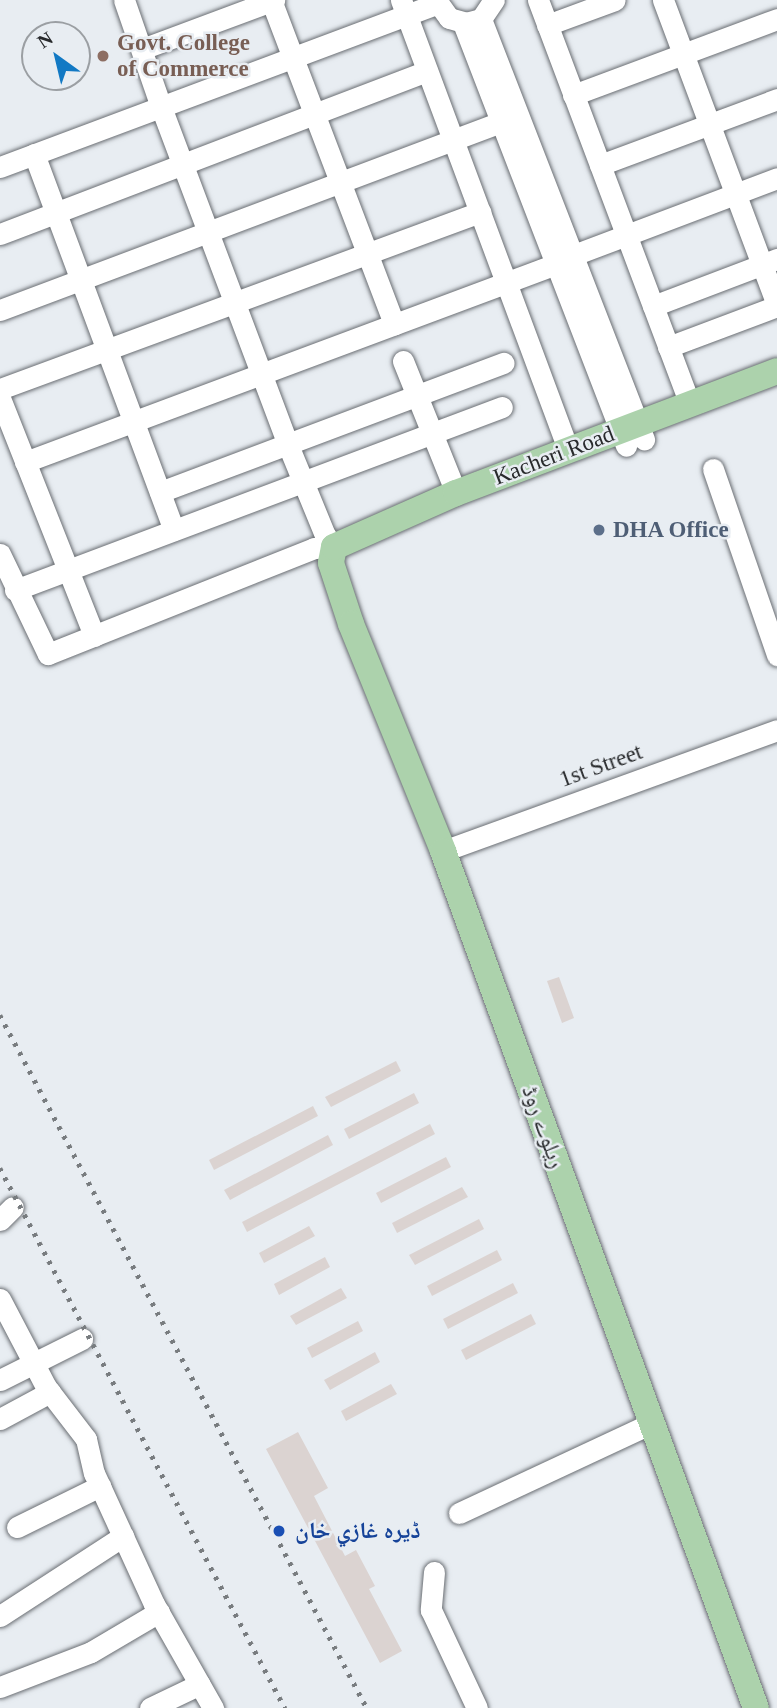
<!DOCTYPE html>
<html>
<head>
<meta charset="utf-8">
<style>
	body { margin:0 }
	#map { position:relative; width:777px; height:1708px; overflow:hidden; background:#e8edf2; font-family:"Times New Roman","Noto Naskh Arabic",serif }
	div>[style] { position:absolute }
	.building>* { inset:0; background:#dbd3d1 }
	.roads { filter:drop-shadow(0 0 2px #6a6e73) drop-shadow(0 0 2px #6a6e73) }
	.minor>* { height:21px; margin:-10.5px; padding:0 10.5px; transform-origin:10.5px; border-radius:10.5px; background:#fff }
	.major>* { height:26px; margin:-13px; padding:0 13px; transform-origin:13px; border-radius:13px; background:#acd2ac }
	.rail>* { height:4.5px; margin-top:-2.25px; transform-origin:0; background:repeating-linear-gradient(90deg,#787c7f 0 3.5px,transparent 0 10.5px) }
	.dots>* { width:19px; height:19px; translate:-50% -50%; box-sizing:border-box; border:4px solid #e8edf2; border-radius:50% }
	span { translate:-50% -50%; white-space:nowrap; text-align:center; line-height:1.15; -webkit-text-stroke:5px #e8edf2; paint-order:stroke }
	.education-label { font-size:23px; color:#785e54; font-weight:700 }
	.left { translate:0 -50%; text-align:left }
	.street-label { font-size:23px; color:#282a2c }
	.service-label { font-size:23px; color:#4e5e75; font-weight:700 }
	.transit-label { font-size:23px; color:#164399; font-weight:700 }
	.north { position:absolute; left:21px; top:21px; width:70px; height:70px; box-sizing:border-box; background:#e8edf2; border:2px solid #9b9fa3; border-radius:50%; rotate:326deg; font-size:19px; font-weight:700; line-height:28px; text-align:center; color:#282a2c }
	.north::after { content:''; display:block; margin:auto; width:24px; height:32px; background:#1279c4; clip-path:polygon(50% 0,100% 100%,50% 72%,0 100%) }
</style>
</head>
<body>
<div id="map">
	<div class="building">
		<i style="clip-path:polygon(559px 977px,574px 1018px,562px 1023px,547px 981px)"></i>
		<i style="clip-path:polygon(396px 1061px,401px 1071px,331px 1107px,325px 1097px)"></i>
		<i style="clip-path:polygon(414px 1093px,419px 1103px,349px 1139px,344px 1129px)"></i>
		<i style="clip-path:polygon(313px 1106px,318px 1116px,214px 1170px,209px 1160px)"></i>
		<i style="clip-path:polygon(430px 1124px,435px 1134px,247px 1232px,242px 1222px)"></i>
		<i style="clip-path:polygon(328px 1135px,333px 1145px,230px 1200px,224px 1190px)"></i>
		<i style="clip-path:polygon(446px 1157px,451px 1167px,381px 1203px,376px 1193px)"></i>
		<i style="clip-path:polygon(462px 1187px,468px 1197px,397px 1233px,392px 1223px)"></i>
		<i style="clip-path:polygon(479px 1219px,484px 1229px,415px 1265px,409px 1255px)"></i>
		<i style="clip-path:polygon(309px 1226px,315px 1236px,264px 1263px,259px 1253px)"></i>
		<i style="clip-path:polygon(497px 1250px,502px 1260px,432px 1296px,427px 1286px)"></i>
		<i style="clip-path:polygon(325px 1257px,330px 1267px,279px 1295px,274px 1284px)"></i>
		<i style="clip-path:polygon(513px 1283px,518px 1293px,448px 1329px,443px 1319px)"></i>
		<i style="clip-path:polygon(341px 1288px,347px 1298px,296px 1325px,290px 1316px)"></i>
		<i style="clip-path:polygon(531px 1314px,536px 1324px,466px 1360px,461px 1350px)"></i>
		<i style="clip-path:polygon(358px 1321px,363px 1331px,312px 1358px,307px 1348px)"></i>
		<i style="clip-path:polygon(375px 1352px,380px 1362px,330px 1390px,324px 1380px)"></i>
		<i style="clip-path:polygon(391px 1384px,397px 1394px,346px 1421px,341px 1411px)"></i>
		<i style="clip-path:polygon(298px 1432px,328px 1488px,314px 1496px,345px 1556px,356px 1550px,375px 1586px,369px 1589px,402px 1651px,380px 1663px,266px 1449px)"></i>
	</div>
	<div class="roads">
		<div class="minor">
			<i style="left:124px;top:0;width:113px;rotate:70.9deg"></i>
			<i style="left:161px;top:107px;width:361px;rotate:69.4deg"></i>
			<i style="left:288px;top:445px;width:97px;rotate:67.7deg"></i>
			<i style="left:325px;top:535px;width:15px;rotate:53deg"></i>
			<i style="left:271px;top:0;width:347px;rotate:69.2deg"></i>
			<i style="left:401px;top:0;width:481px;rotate:69.6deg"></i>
			<i style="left:436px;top:0;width:22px;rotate:54deg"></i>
			<i style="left:449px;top:18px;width:18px;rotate:16deg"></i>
			<i style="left:466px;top:23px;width:16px;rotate:-15deg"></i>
			<i style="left:481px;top:19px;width:23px;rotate:-56deg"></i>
			<i style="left:538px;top:0;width:432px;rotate:69.4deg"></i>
			<i style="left:663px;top:0;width:326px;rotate:69.5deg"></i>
			<i style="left:481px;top:19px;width:451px;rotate:68.8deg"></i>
			<i style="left:463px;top:23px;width:453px;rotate:68.9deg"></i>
			<i style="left:547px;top:25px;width:72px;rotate:-20.2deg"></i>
			<i style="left:142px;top:49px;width:141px;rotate:-20.4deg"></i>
			<i style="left:573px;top:95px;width:218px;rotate:-20.4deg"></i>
			<i style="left:34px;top:154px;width:401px;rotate:69.6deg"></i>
			<i style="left:600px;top:165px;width:189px;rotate:-20.4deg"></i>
			<i style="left:0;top:167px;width:465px;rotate:-20.5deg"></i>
			<i style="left:0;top:234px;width:457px;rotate:-20.9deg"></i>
			<i style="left:571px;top:256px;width:220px;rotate:-20.7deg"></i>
			<i style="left:653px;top:306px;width:133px;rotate:-20.8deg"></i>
			<i style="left:0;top:310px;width:535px;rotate:-20.57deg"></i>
			<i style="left:668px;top:347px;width:116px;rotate:-20.6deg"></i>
			<i style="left:403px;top:361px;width:142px;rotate:68.1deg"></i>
			<i style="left:0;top:389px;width:512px;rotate:-20.24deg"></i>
			<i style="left:0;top:398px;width:256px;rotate:68.4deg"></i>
			<i style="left:25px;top:462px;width:567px;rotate:-20.45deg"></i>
			<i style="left:713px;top:469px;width:197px;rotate:71deg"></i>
			<i style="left:160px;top:492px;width:367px;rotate:-20.6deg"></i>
			<i style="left:0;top:554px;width:111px;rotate:64.4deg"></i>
			<i style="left:48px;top:654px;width:286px;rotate:-21.7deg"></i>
			<i style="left:314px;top:548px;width:20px;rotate:-3deg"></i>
			<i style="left:15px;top:590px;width:520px;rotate:-20.59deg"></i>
			<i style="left:443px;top:851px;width:355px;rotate:-19.9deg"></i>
			<i style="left:0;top:1220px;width:18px;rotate:-45deg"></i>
			<i style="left:0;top:1299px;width:99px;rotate:62.4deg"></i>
			<i style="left:46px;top:1387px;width:66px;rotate:52.4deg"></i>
			<i style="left:86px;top:1439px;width:35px;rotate:77deg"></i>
			<i style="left:94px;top:1473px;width:144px;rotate:65.4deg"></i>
			<i style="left:154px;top:1604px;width:120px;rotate:60.4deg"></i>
			<i style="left:0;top:1380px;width:92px;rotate:-26.6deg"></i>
			<i style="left:0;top:1419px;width:57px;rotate:-28.4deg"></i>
			<i style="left:459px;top:1513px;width:213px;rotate:-25deg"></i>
			<i style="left:17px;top:1527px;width:93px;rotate:-26.3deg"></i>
			<i style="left:434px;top:1572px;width:38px;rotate:95deg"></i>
			<i style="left:431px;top:1610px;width:108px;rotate:64.9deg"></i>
			<i style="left:0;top:1616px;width:147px;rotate:-33deg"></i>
			<i style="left:0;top:1687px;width:97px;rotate:-21deg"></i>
			<i style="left:91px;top:1652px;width:79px;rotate:-30.5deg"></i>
			<i style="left:150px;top:1708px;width:55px;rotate:-25.6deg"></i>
		</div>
		<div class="major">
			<i style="left:334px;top:547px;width:16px;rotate:101deg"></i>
			<i style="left:331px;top:563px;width:64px;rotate:71.8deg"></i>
			<i style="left:351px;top:624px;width:245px;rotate:67.9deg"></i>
			<i style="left:443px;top:851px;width:912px;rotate:69.94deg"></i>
			<i style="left:334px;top:547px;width:133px;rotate:-23.9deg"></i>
			<i style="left:456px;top:493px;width:343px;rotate:-20.8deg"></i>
		</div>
	</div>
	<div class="rail">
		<i style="left:0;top:1015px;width:784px;rotate:62.1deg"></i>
		<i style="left:0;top:1168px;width:611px;rotate:62.18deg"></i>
	</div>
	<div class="dots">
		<i style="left:103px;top:56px;background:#8d6e63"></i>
		<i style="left:599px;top:530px;background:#5c6f8a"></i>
		<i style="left:279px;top:1531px;background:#1a4fb4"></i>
	</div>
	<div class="education-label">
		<span class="left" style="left:117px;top:56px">Govt. College<br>of Commerce</span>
	</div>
	<div class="street-label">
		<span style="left:554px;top:456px;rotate:-21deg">Kacheri Road</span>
		<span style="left:601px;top:766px;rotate:-20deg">1st Street</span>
		<span style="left:543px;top:1127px;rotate:70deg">ریلوے روڈ</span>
	</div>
	<div class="service-label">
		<span class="left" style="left:613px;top:530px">DHA Office</span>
	</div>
	<div class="transit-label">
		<span class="left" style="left:295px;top:1531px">ڈيره غازي خان</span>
	</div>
	<div class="north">N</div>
</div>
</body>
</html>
